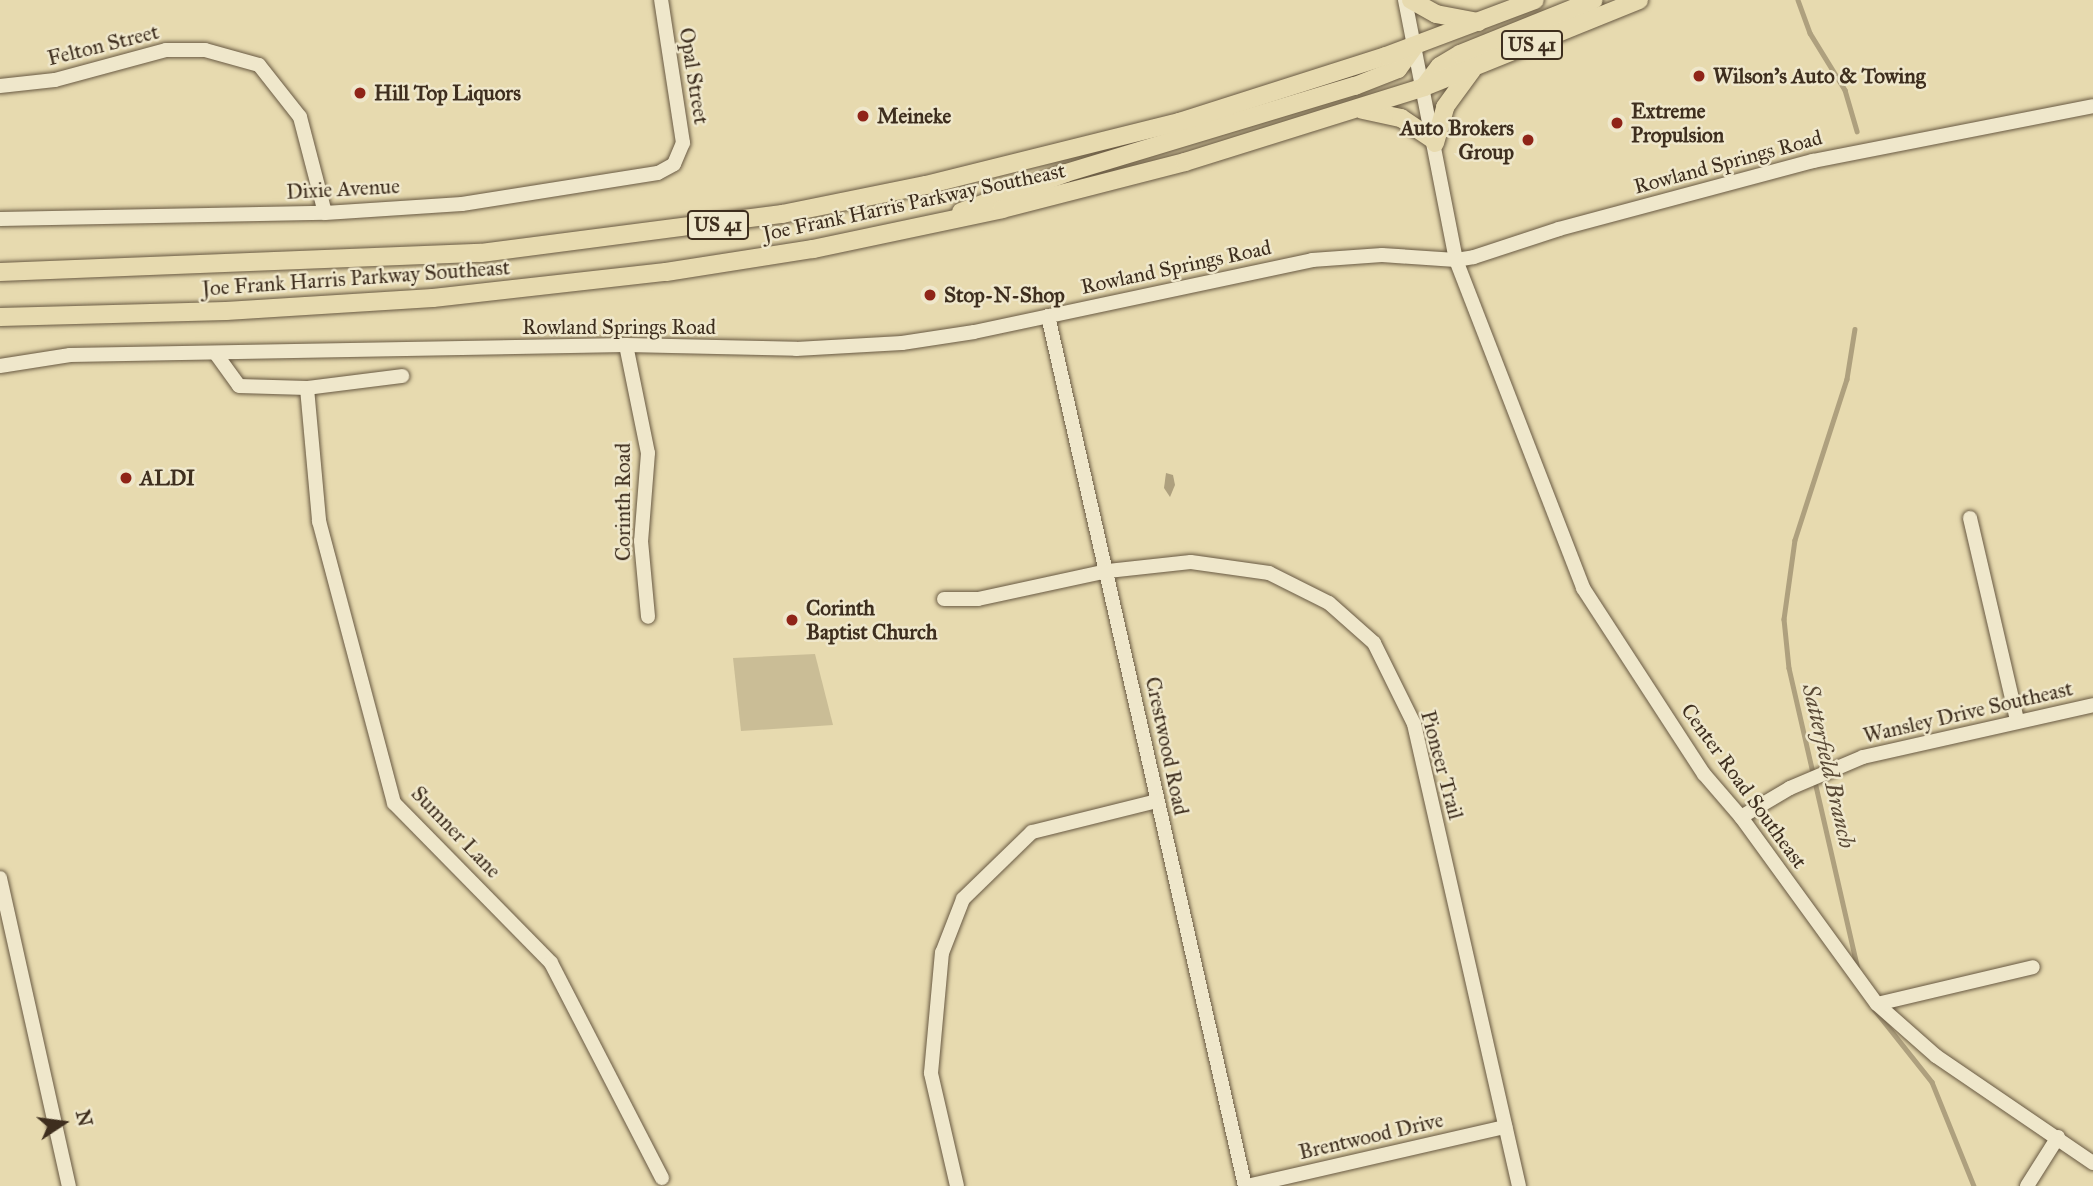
<!DOCTYPE html>
<html>
<head>
<meta charset="utf-8">
<style>
	body { margin:0 }
	#map { position:relative; width:2093px; height:1186px; overflow:hidden; background:#e7daaf; font-family:"IM FELL Great Primer",serif }
	div>[style] { position:absolute }
	.green>* { inset:0; background:#cabd96 }
	.water>* { inset:0; background:#aea07e }
	.stream>* { height:4.5px; margin:-2.25px; padding:0 2.25px; transform-origin:2.25px; border-radius:2.25px; background:#aea07e }
	.roads { filter:drop-shadow(0 0 2px #685942) drop-shadow(0 0 2px #685942) }
	.minor>* { height:14px; margin:-7px; padding:0 7px; transform-origin:7px; border-radius:7px; background:#efe7cb }
	.major>* { height:18px; margin:-9px; padding:0 9px; transform-origin:9px; border-radius:9px; background:#e7daaf }
	.dots>* { width:19px; height:19px; translate:-50% -50%; box-sizing:border-box; border:4px solid #efe7cb; border-radius:50% }
	span { translate:-50% -50%; white-space:nowrap; text-align:center; line-height:1.15; -webkit-text-stroke:5px #efe7cb; paint-order:stroke }
	.shield-label span { padding:2px 5px; background:#efe7cb; border:2px solid; border-radius:5px; -webkit-text-stroke-width:0 }
	.shield-label { font-size:19px; color:#3e2e1e; font-weight:700 }
	.street-label { font-size:21px; color:#3e2e1e }
	.poi-label { font-size:21px; color:#3e2e1e; font-weight:700 }
	.left { translate:0 -50%; text-align:left }
	.right { translate:-100% -50%; text-align:right }
	.water-label { font-size:23px; color:#5a4a36; font-style:italic }
	.north { position:absolute; left:28px; top:1088px; width:70px; height:70px; -webkit-text-stroke:5px #efe7cb; paint-order:stroke; rotate:77deg; font-size:19px; font-weight:700; line-height:28px; text-align:center; color:#3e2e1e }
	.north::after { content:''; display:block; margin:auto; width:24px; height:32px; background:#3e2e1e; clip-path:polygon(50% 0,100% 100%,50% 72%,0 100%) }
</style>
</head>
<body>
<div id="map">
	<div class="green">
		<i style="clip-path:polygon(815px 654px,833px 725px,741px 731px,733px 658px)"></i>
	</div>
	<div class="water">
		<i style="clip-path:polygon(1166px 473px,1173px 475px,1175px 485px,1170px 497px,1164px 488px)"></i>
	</div>
	<div class="stream">
		<i style="left:1798px;top:0;width:35px;rotate:70deg"></i>
		<i style="left:1810px;top:33px;width:67px;rotate:58.4deg"></i>
		<i style="left:1845px;top:90px;width:43px;rotate:73.7deg"></i>
		<i style="left:1855px;top:329px;width:51px;rotate:99.1deg"></i>
		<i style="left:1847px;top:379px;width:169px;rotate:107.9deg"></i>
		<i style="left:1795px;top:540px;width:80px;rotate:97.9deg"></i>
		<i style="left:1784px;top:619px;width:49px;rotate:84.2deg"></i>
		<i style="left:1789px;top:668px;width:306px;rotate:77.1deg"></i>
		<i style="left:1874px;top:1009px;width:93px;rotate:51.5deg"></i>
		<i style="left:1932px;top:1082px;width:112px;rotate:68deg"></i>
	</div>
	<div class="roads">
		<div class="minor">
			<i style="left:1405px;top:0;width:265px;rotate:78.9deg"></i>
			<i style="left:1456px;top:260px;width:352px;rotate:68.8deg"></i>
			<i style="left:1583px;top:588px;width:222px;rotate:57deg"></i>
			<i style="left:1704px;top:774px;width:57px;rotate:49.3deg"></i>
			<i style="left:1741px;top:817px;width:231px;rotate:54deg"></i>
			<i style="left:1877px;top:1004px;width:79px;rotate:41.4deg"></i>
			<i style="left:1936px;top:1056px;width:190px;rotate:34.3deg"></i>
			<i style="left:0;top:86px;width:55px;rotate:-6.2deg"></i>
			<i style="left:55px;top:80px;width:115px;rotate:-15.1deg"></i>
			<i style="left:166px;top:50px;width:39px"></i>
			<i style="left:205px;top:50px;width:56px;rotate:15.5deg"></i>
			<i style="left:259px;top:65px;width:66px;rotate:51.7deg"></i>
			<i style="left:300px;top:117px;width:99px;rotate:75.4deg"></i>
			<i style="left:0;top:219px;width:325px;rotate:-1.1deg"></i>
			<i style="left:325px;top:213px;width:137px;rotate:-3.8deg"></i>
			<i style="left:462px;top:204px;width:198px;rotate:-9deg"></i>
			<i style="left:658px;top:173px;width:18px;rotate:-29deg"></i>
			<i style="left:674px;top:164px;width:23px;rotate:-67deg"></i>
			<i style="left:683px;top:143px;width:145px;rotate:-98.7deg"></i>
			<i style="left:1048px;top:316px;width:892px;rotate:77.24deg"></i>
			<i style="left:626px;top:345px;width:110px;rotate:78.5deg"></i>
			<i style="left:648px;top:453px;width:88px;rotate:94.5deg"></i>
			<i style="left:641px;top:541px;width:76px;rotate:84.7deg"></i>
			<i style="left:216px;top:354px;width:39px;rotate:54deg"></i>
			<i style="left:239px;top:386px;width:68px;rotate:1.7deg"></i>
			<i style="left:307px;top:388px;width:134px;rotate:84.8deg"></i>
			<i style="left:319px;top:521px;width:292px;rotate:75.1deg"></i>
			<i style="left:394px;top:803px;width:224px;rotate:45.5deg"></i>
			<i style="left:551px;top:963px;width:242px;rotate:62.7deg"></i>
			<i style="left:0;top:366px;width:71px;rotate:-8.9deg"></i>
			<i style="left:70px;top:355px;width:556px;rotate:-1.03deg"></i>
			<i style="left:626px;top:345px;width:170px;rotate:1.3deg"></i>
			<i style="left:796px;top:349px;width:106px;rotate:-3.2deg"></i>
			<i style="left:902px;top:343px;width:73px;rotate:-8.7deg"></i>
			<i style="left:974px;top:332px;width:346px;rotate:-12deg"></i>
			<i style="left:1312px;top:260px;width:70px;rotate:-4.1deg"></i>
			<i style="left:1382px;top:255px;width:74px;rotate:3.9deg"></i>
			<i style="left:1456px;top:260px;width:18px;rotate:-9deg"></i>
			<i style="left:1474px;top:257px;width:89px;rotate:-18.2deg"></i>
			<i style="left:1559px;top:229px;width:263px;rotate:-15deg"></i>
			<i style="left:1813px;top:161px;width:285px;rotate:-11.1deg"></i>
			<i style="left:307px;top:388px;width:96px;rotate:-7.2deg"></i>
			<i style="left:1970px;top:518px;width:207px;rotate:76.9deg"></i>
			<i style="left:944px;top:599px;width:34px"></i>
			<i style="left:978px;top:599px;width:133px;rotate:-12.2deg"></i>
			<i style="left:1108px;top:571px;width:83px;rotate:-6.2deg"></i>
			<i style="left:1191px;top:562px;width:79px;rotate:8deg"></i>
			<i style="left:1269px;top:573px;width:67px;rotate:26.6deg"></i>
			<i style="left:1329px;top:603px;width:60px;rotate:41.6deg"></i>
			<i style="left:1374px;top:643px;width:90px;rotate:63.7deg"></i>
			<i style="left:1414px;top:724px;width:474px;rotate:77.2deg"></i>
			<i style="left:1741px;top:817px;width:57px;rotate:-30.6deg"></i>
			<i style="left:1790px;top:788px;width:79px;rotate:-23deg"></i>
			<i style="left:1863px;top:757px;width:236px;rotate:-12.7deg"></i>
			<i style="left:0;top:878px;width:316px;rotate:77.4deg"></i>
			<i style="left:1877px;top:1004px;width:160px;rotate:-13.3deg"></i>
			<i style="left:957px;top:1186px;width:116px;rotate:-103deg"></i>
			<i style="left:931px;top:1073px;width:121px;rotate:-84.8deg"></i>
			<i style="left:942px;top:953px;width:58px;rotate:-68.7deg"></i>
			<i style="left:963px;top:899px;width:96px;rotate:-44.2deg"></i>
			<i style="left:1032px;top:832px;width:129px;rotate:-13.9deg"></i>
			<i style="left:1247px;top:1186px;width:265px;rotate:-12.9deg"></i>
			<i style="left:2027px;top:1186px;width:58px;rotate:-57.7deg"></i>
		</div>
		<div class="major">
			<i style="left:1411px;top:0;width:29px;rotate:29deg"></i>
			<i style="left:1436px;top:14px;width:43px;rotate:10.8deg"></i>
			<i style="left:1424px;top:87px;width:26px;rotate:-53deg"></i>
			<i style="left:1440px;top:66px;width:23px;rotate:-31deg"></i>
			<i style="left:1460px;top:54px;width:144px;rotate:-21.9deg"></i>
			<i style="left:1363px;top:110px;width:39px;rotate:12deg"></i>
			<i style="left:1401px;top:118px;width:40px;rotate:34deg"></i>
			<i style="left:1435px;top:143px;width:37px;rotate:-74deg"></i>
			<i style="left:1445px;top:107px;width:46px;rotate:-53.9deg"></i>
			<i style="left:961px;top:212px;width:112px;rotate:-20.4deg"></i>
			<i style="left:1066px;top:173px;width:302px;rotate:-16.8deg"></i>
			<i style="left:1355px;top:86px;width:46px;rotate:-21.6deg"></i>
			<i style="left:1398px;top:69px;width:29px;rotate:-54deg"></i>
			<i style="left:0;top:272px;width:481px;rotate:-2.3deg"></i>
			<i style="left:481px;top:253px;width:304px;rotate:-7.4deg"></i>
			<i style="left:782px;top:214px;width:147px;rotate:-11.4deg"></i>
			<i style="left:926px;top:185px;width:261px;rotate:-14deg"></i>
			<i style="left:1179px;top:122px;width:217px;rotate:-17.7deg"></i>
			<i style="left:1386px;top:56px;width:159px;rotate:-20.6deg"></i>
			<i style="left:0;top:317px;width:226px;rotate:-1.5deg"></i>
			<i style="left:226px;top:311px;width:207px;rotate:-3.6deg"></i>
			<i style="left:433px;top:298px;width:234px;rotate:-6.4deg"></i>
			<i style="left:666px;top:272px;width:149px;rotate:-8.9deg"></i>
			<i style="left:813px;top:249px;width:193px;rotate:-11.9deg"></i>
			<i style="left:1002px;top:209px;width:189px;rotate:-14.4deg"></i>
			<i style="left:1185px;top:162px;width:250px;rotate:-17.4deg"></i>
			<i style="left:1424px;top:87px;width:232px;rotate:-22deg"></i>
		</div>
	</div>
	<div class="dots">
		<i style="left:1699px;top:76px;background:#8f2418"></i>
		<i style="left:360px;top:93px;background:#8f2418"></i>
		<i style="left:863px;top:116px;background:#8f2418"></i>
		<i style="left:1617px;top:123px;background:#8f2418"></i>
		<i style="left:1528px;top:140px;background:#8f2418"></i>
		<i style="left:930px;top:295px;background:#8f2418"></i>
		<i style="left:126px;top:478px;background:#8f2418"></i>
		<i style="left:792px;top:620px;background:#8f2418"></i>
	</div>
	<div class="shield-label">
		<span style="left:1532px;top:45px">US 41</span>
		<span style="left:718px;top:225px">US 41</span>
	</div>
	<div class="street-label">
		<span style="left:103px;top:45px;rotate:-14deg">Felton Street</span>
		<span style="left:694px;top:76px;rotate:81deg">Opal Street</span>
		<span style="left:1728px;top:162px;rotate:-15deg">Rowland Springs Road</span>
		<span style="left:343px;top:189px;rotate:-3deg">Dixie Avenue</span>
		<span style="left:914px;top:202px;rotate:-12deg">Joe Frank Harris Parkway Southeast</span>
		<span style="left:1176px;top:267px;rotate:-12deg">Rowland Springs Road</span>
		<span style="left:356px;top:278px;rotate:-4deg">Joe Frank Harris Parkway Southeast</span>
		<span style="left:619px;top:327px">Rowland Springs Road</span>
		<span style="left:623px;top:502px;rotate:-90deg">Corinth Road</span>
		<span style="left:1968px;top:712px;rotate:-13deg">Wansley Drive Southeast</span>
		<span style="left:1167px;top:746px;rotate:78deg">Crestwood Road</span>
		<span style="left:1442px;top:765px;rotate:75deg">Pioneer Trail</span>
		<span style="left:1744px;top:786px;rotate:54deg">Center Road Southeast</span>
		<span style="left:456px;top:832px;rotate:46deg">Sumner Lane</span>
		<span style="left:1371px;top:1136px;rotate:-13deg">Brentwood Drive</span>
	</div>
	<div class="poi-label">
		<span class="left" style="left:1713px;top:76px">Wilson's Auto &amp; Towing</span>
		<span class="left" style="left:374px;top:93px">Hill Top Liquors</span>
		<span class="left" style="left:1631px;top:123px">Extreme<br>Propulsion</span>
		<span class="left" style="left:877px;top:116px">Meineke</span>
		<span class="right" style="left:1514px;top:140px">Auto Brokers<br>Group</span>
		<span class="left" style="left:944px;top:295px">Stop-N-Shop</span>
		<span class="left" style="left:140px;top:478px">ALDI</span>
		<span class="left" style="left:806px;top:620px">Corinth<br>Baptist Church</span>
	</div>
	<div class="water-label">
		<span style="left:1829px;top:766px;rotate:77deg">Satterfield Branch</span>
	</div>
	<div class="north">N</div>
</div>
</body>
</html>
